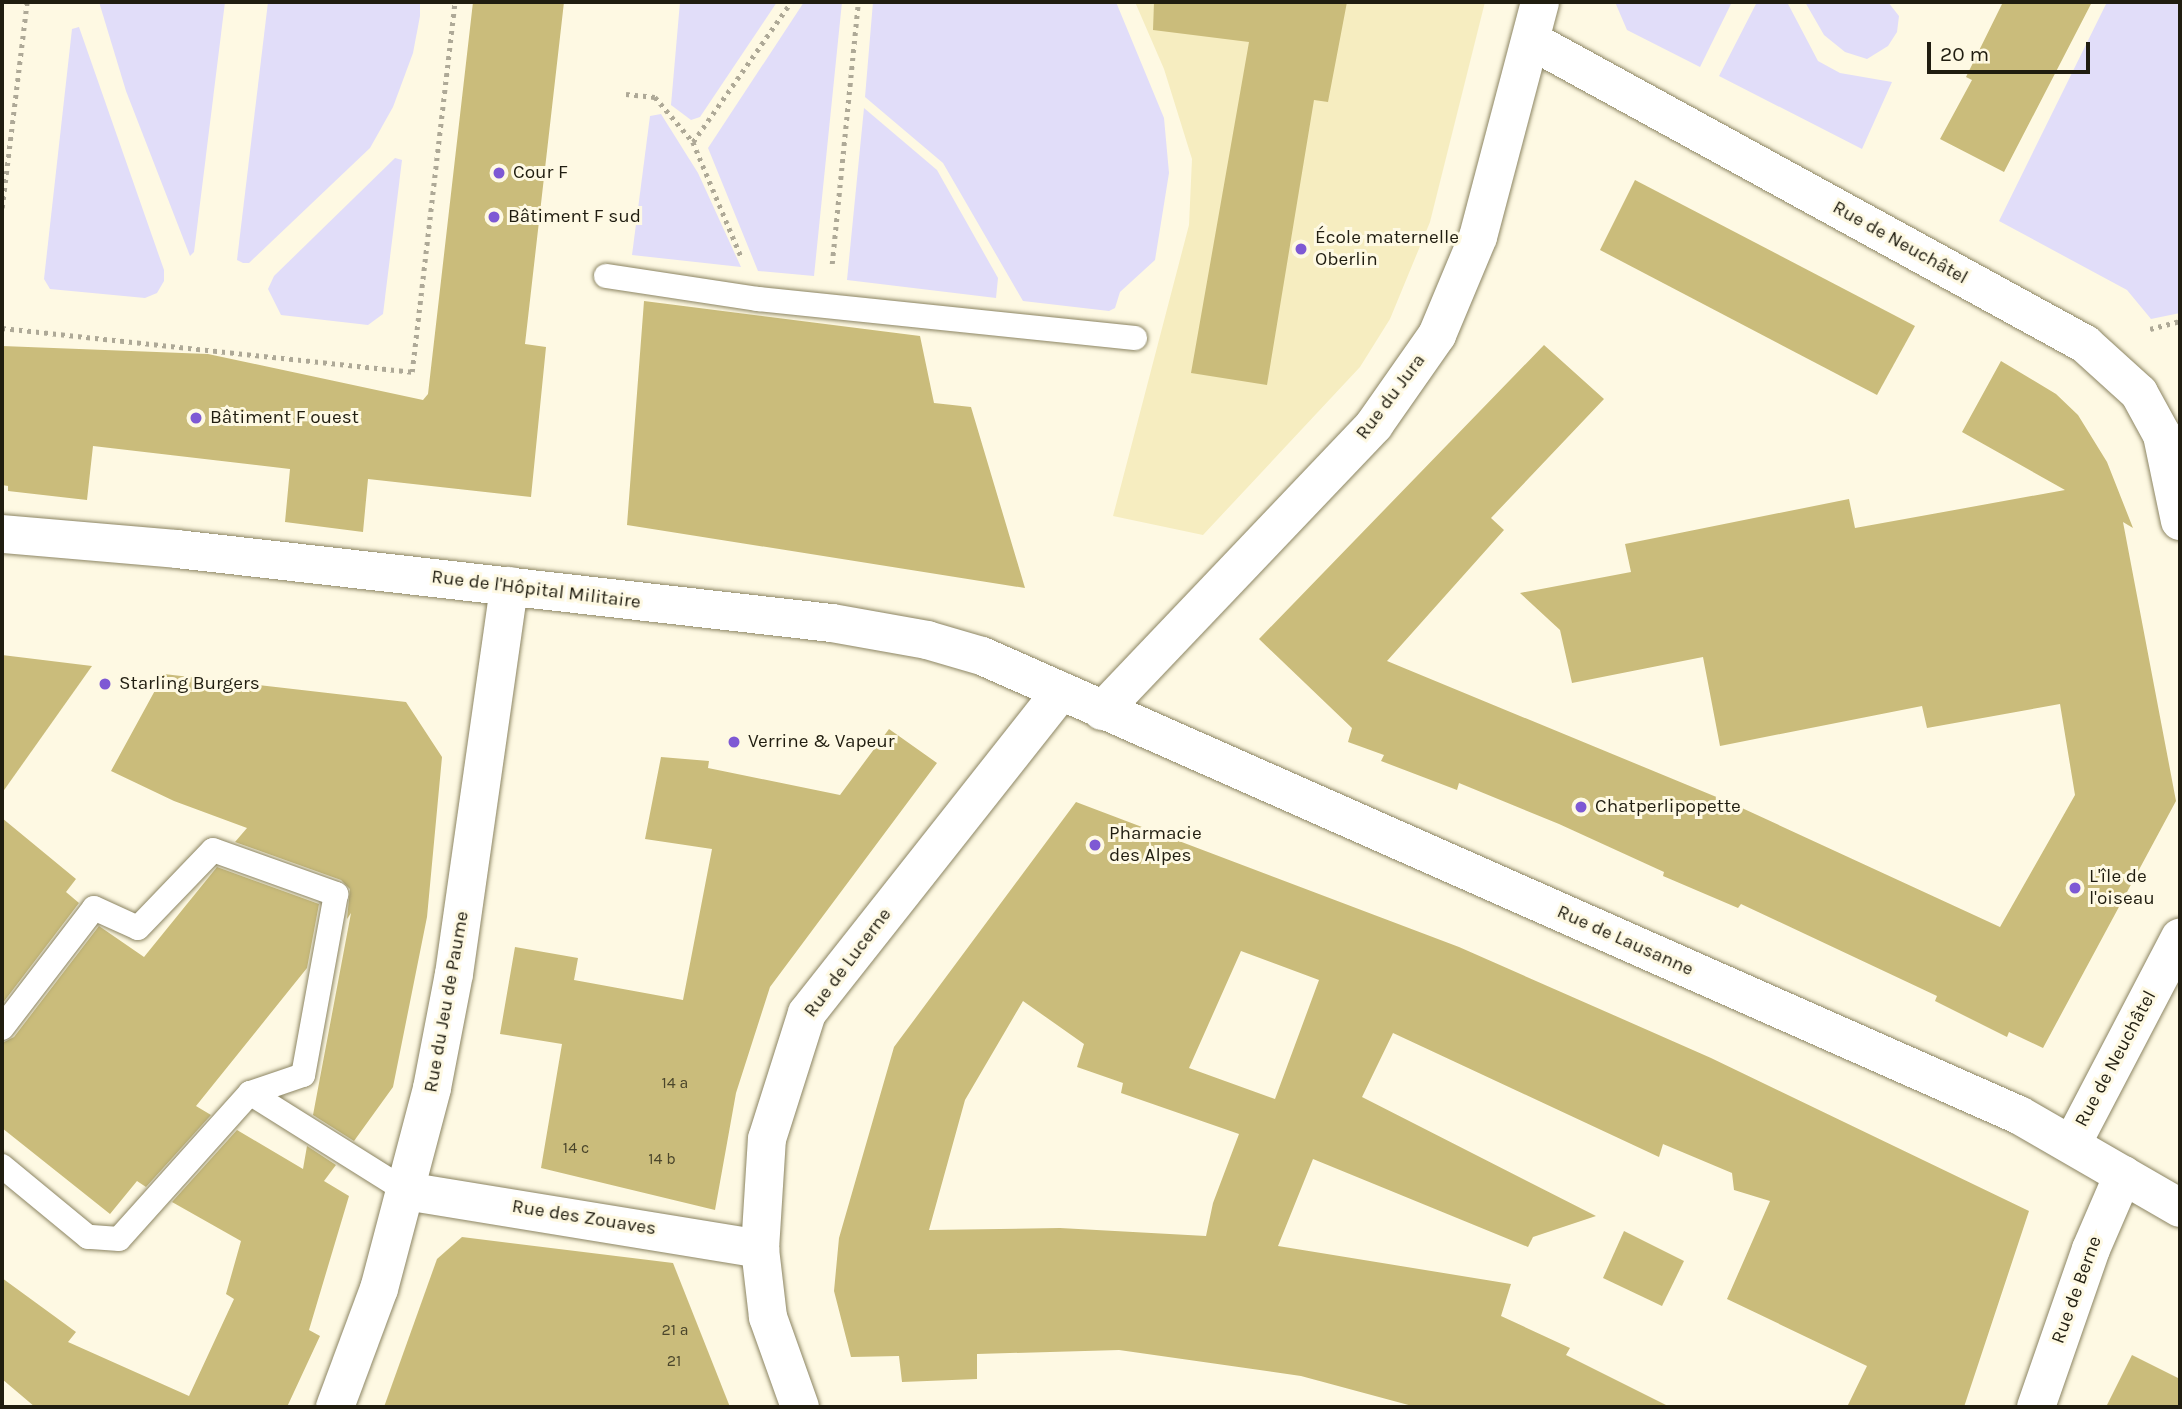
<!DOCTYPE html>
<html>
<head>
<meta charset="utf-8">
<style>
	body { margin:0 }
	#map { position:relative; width:2182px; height:1409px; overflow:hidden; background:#fef9e3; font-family:Karla,sans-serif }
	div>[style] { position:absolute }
	.built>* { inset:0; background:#f6edc0 }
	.green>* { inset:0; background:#e1ddf9 }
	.building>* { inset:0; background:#cabc7b }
	.path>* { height:4.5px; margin-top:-2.25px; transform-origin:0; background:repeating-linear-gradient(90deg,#aea997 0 3.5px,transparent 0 8.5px) }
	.roads { filter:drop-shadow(0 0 2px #8c8563) drop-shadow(0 0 2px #8c8563) }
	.lane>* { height:24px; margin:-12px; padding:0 12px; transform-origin:12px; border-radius:12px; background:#fff }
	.street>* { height:38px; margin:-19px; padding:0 19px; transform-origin:19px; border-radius:19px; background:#fff }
	.dots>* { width:19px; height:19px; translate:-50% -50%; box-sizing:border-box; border:4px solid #fef9e3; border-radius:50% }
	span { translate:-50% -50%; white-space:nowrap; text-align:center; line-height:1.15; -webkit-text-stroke:6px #fef9e3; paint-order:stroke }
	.number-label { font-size:16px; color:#4a452b }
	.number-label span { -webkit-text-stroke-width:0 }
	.poi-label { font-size:19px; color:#201d10 }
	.left { translate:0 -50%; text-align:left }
	.street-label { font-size:19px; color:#201d10 }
	.frame { position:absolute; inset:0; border:4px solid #201d10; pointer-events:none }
	.scale { position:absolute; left:1927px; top:42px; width:163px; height:32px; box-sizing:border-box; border:4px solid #201d10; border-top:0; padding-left:9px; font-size:21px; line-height:24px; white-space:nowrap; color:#201d10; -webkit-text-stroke:5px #fef9e3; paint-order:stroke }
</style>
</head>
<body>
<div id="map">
	<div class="built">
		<i style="clip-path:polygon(1135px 2px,1485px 2px,1430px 222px,1390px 319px,1360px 367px,1203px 535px,1113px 516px,1189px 225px,1192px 159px,1164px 69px)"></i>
	</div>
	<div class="green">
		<i style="clip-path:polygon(99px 2px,225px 2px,194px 252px,190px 256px,126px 91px)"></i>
		<i style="clip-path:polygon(268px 2px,420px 2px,420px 16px,413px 53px,393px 107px,370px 148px,249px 263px,243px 263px,237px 260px)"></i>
		<i style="clip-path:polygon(680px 2px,777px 2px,700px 117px,691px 120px,671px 105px)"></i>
		<i style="clip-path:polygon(804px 2px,842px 2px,814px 276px,758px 271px,708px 148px)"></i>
		<i style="clip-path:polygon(873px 2px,1116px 2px,1164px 118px,1169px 173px,1155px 260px,1120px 292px,1115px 308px,1109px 311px,1023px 301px,943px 163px,865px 97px)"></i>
		<i style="clip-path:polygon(1615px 2px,1732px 2px,1700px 67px,1627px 30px)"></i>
		<i style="clip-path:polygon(1757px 2px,1787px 2px,1818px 61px,1840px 73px,1892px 82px,1862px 149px,1719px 76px)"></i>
		<i style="clip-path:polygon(1805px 2px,1888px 2px,1899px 16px,1897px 32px,1888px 46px,1867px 59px,1845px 52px,1824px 35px)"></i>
		<i style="clip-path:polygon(2107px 2px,2180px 2px,2180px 313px,2151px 319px,2127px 290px,1999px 221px)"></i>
		<i style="clip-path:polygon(79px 27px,164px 270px,164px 281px,157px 293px,145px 298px,50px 289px,44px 279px,72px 29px)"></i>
		<i style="clip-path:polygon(864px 108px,937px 170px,998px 278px,996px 298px,847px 280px)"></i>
		<i style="clip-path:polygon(661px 114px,698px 173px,741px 267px,632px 255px,650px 116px)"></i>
		<i style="clip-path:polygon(395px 158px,402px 160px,383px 314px,368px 325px,281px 315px,268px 289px,274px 276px)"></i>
	</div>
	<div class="building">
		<i style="clip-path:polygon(473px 2px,564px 2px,525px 344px,546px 347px,531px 497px,368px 479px,363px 532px,285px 522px,290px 469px,93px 446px,87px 500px,8px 491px,8px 486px,2px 485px,2px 346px,208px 354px,423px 400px,428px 394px)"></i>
		<i style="clip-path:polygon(1154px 2px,1347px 2px,1328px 102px,1314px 100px,1267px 385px,1191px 373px,1249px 42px,1153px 30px)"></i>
		<i style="clip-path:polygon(2003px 2px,2092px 2px,2004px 172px,1940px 139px,1972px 80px,1966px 77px)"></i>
		<i style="clip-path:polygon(1635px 180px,1915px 326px,1877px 395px,1600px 250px)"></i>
		<i style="clip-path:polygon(644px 301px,920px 336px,934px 403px,971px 407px,1025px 588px,627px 525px)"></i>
		<i style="clip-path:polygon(1544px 345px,1604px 399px,1491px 518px,1504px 530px,1387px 661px,1731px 803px,2000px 927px,2075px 795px,2060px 704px,1927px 728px,1922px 706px,1720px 746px,1703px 657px,1572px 683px,1560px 630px,1520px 593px,1631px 572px,1625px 544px,1849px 499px,1855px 528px,2065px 490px,1962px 432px,2001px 361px,2056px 394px,2078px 415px,2107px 462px,2133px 528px,2123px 522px,2176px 801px,2043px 1048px,2009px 1032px,2007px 1037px,1935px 1001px,1937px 996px,1741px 904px,1738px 908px,1663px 876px,1664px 872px,1559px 824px,1459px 783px,1457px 790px,1381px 761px,1384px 755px,1348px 742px,1352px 728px,1259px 639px)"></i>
		<i style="clip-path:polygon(2px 655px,92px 666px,2px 793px)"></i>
		<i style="clip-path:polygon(164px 674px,406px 702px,442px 757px,427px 917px,393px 1087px,354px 1141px,313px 1115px,351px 913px,347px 919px,350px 889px,341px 880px,235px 842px,247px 828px,174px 801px,111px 771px)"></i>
		<i style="clip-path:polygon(889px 729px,937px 763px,770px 987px,736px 1093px,715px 1210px,541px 1168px,562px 1044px,500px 1034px,515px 947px,578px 958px,574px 980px,683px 1000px,712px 849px,645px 839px,661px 757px,709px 761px,708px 768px,840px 795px)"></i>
		<i style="clip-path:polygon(evenodd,1076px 802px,1459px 947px,1711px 1058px,2029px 1211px,1964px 1407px,1847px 1407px,1867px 1366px,1727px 1299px,1770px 1201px,1734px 1190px,1732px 1173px,1663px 1144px,1659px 1157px,1393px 1033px,1362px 1097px,1596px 1216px,1533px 1237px,1528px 1247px,1313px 1159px,1278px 1246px,1511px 1284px,1501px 1316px,1570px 1348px,1566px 1355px,1670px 1407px,1416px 1407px,1301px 1376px,1119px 1350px,977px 1354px,977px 1379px,902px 1382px,899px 1356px,851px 1357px,834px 1291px,839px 1238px,894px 1047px,1076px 802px,1241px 951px,1319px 980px,1275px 1099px,1189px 1068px,1241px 951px,1076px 802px,1023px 1001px,1084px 1044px,1077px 1067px,1123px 1083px,1121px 1093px,1239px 1134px,1213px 1203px,1206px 1236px,1060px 1228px,929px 1230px,965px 1100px,1023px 1001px)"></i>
		<i style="clip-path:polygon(2px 818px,76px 879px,66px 892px,79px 903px,2px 1004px)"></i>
		<i style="clip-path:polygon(217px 867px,319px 904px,307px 968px,196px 1106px,211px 1115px,146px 1187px,137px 1181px,110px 1214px,2px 1128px,2px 1043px,14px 1037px,99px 926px,144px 957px)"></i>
		<i style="clip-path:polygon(237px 1130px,303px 1169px,307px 1146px,336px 1165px,324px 1181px,349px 1196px,309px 1330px,320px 1336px,287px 1407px,35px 1407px,2px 1379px,2px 1278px,76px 1332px,68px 1342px,189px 1396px,234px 1299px,226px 1294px,241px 1241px,172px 1202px)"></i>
		<i style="clip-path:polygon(1624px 1231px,1684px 1261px,1662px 1306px,1603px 1278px)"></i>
		<i style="clip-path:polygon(462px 1237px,673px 1263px,730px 1407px,384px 1407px,437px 1259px)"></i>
		<i style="clip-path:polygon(2132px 1355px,2180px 1379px,2180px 1407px,2106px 1407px)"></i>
	</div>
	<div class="path">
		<i style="left:626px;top:94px;width:29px;rotate:6deg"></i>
		<i style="left:655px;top:97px;width:59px;rotate:49.8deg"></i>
		<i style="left:693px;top:142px;width:124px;rotate:67.2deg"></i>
		<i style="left:693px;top:142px;width:171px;rotate:-55deg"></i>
		<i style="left:2px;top:208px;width:208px;rotate:-83.1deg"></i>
		<i style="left:832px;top:264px;width:263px;rotate:-84.3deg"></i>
		<i style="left:2px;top:328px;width:412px;rotate:6.1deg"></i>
		<i style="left:412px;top:372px;width:372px;rotate:-83.4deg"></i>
		<i style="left:2150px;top:329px;width:31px;rotate:-15deg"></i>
	</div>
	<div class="roads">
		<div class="lane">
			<i style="left:606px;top:276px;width:154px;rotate:8.6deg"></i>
			<i style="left:758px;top:299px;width:379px;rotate:5.9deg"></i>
			<i style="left:2px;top:1028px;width:151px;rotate:-52.5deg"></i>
			<i style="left:94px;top:908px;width:48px;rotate:24.4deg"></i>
			<i style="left:138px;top:928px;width:108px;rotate:-46.1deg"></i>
			<i style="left:213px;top:850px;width:131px;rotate:19.7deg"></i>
			<i style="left:336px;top:894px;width:184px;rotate:100.3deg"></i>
			<i style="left:303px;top:1075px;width:56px;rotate:161.2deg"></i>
			<i style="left:250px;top:1093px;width:196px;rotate:131.9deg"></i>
			<i style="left:119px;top:1239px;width:31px;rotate:-176deg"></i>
			<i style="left:88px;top:1237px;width:112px;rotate:-140.5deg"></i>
			<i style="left:250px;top:1093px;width:184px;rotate:32.1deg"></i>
		</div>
		<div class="street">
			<i style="left:1532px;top:41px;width:631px;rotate:28.72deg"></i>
			<i style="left:2085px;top:344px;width:73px;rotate:42.2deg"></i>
			<i style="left:2139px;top:393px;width:48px;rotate:61.3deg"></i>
			<i style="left:2162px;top:435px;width:88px;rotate:78.2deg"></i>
			<i style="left:2px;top:534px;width:176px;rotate:4.9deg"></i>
			<i style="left:177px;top:549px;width:659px;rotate:6.45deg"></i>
			<i style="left:832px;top:623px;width:97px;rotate:10.1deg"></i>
			<i style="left:927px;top:640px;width:57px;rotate:16.2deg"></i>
			<i style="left:982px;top:656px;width:1134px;rotate:23.88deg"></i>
			<i style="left:2019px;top:1115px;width:186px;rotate:30deg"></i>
			<i style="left:1102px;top:711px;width:395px;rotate:-46.4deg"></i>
			<i style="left:1374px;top:425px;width:110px;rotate:-55deg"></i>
			<i style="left:1437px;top:335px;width:106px;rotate:-67.3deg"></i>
			<i style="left:1478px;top:237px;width:243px;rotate:-75.2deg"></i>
			<i style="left:2072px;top:1144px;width:233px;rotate:-62.4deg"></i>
			<i style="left:406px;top:1191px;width:359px;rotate:9.3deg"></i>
			<i style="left:335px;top:1407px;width:126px;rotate:-69.6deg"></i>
			<i style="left:379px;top:1289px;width:208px;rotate:-75.2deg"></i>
			<i style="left:432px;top:1088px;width:116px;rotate:-79.1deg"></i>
			<i style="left:454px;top:974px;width:392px;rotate:-81.9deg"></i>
			<i style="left:800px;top:1407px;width:96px;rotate:-109.6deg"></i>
			<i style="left:768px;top:1317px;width:68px;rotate:-96.7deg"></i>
			<i style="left:760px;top:1249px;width:110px;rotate:-86.4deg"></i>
			<i style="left:767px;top:1139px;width:132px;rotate:-72.4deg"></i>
			<i style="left:807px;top:1013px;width:410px;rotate:-51.7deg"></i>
			<i style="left:2036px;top:1407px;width:167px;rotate:-70.8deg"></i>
			<i style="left:2091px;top:1249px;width:81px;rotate:-66.6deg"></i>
		</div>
	</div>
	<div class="dots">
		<i style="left:499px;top:173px;background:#7e59d4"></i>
		<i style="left:494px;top:217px;background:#7e59d4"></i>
		<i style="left:1301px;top:249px;background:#7e59d4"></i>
		<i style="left:196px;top:418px;background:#7e59d4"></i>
		<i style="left:105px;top:684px;background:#7e59d4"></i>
		<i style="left:734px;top:742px;background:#7e59d4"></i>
		<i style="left:1581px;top:807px;background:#7e59d4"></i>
		<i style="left:1095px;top:845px;background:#7e59d4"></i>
		<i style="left:2075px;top:888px;background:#7e59d4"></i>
	</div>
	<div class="number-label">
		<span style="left:675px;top:1083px">14 a</span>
		<span style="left:576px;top:1148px">14 c</span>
		<span style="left:662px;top:1159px">14 b</span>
		<span style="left:675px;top:1330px">21 a</span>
		<span style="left:674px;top:1361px">21</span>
	</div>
	<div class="poi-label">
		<span class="left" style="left:513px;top:173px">Cour F</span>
		<span class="left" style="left:508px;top:217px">Bâtiment F sud</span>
		<span class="left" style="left:1315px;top:249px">École maternelle<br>Oberlin</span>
		<span class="left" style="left:210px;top:418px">Bâtiment F ouest</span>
		<span class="left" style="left:119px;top:684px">Starling Burgers</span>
		<span class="left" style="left:748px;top:742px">Verrine &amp; Vapeur</span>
		<span class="left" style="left:1595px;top:807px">Chatperlipopette</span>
		<span class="left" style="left:1109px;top:845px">Pharmacie<br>des Alpes</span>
		<span class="left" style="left:2089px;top:888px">L'île de<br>l'oiseau</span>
	</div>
	<div class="street-label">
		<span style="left:1900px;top:243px;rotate:29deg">Rue de Neuchâtel</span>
		<span style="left:1391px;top:397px;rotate:-53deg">Rue du Jura</span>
		<span style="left:536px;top:590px;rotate:7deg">Rue de l'Hôpital Militaire</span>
		<span style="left:1625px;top:941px;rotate:24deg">Rue de Lausanne</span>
		<span style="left:848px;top:963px;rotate:-53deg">Rue de Lucerne</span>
		<span style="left:447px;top:1002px;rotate:-80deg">Rue du Jeu de Paume</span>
		<span style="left:2116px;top:1059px;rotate:-62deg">Rue de Neuchâtel</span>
		<span style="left:584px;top:1218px;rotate:9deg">Rue des Zouaves</span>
		<span style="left:2077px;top:1290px;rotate:-70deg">Rue de Berne</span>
	</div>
	<div class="frame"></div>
	<div class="scale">20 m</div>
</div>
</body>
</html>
